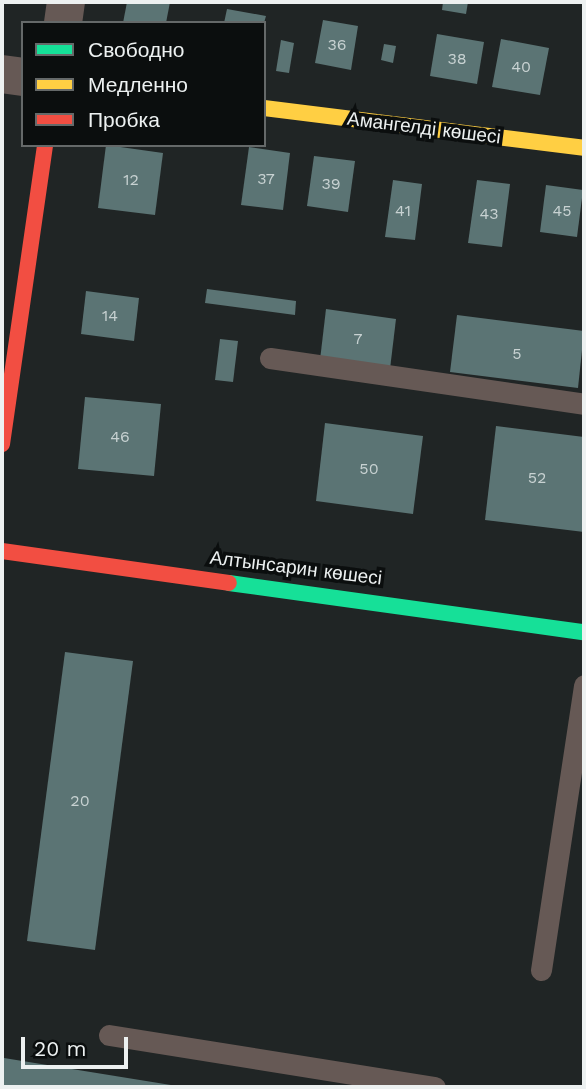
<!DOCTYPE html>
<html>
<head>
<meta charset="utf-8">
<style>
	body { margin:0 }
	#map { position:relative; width:586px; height:1089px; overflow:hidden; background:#202525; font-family:"Work Sans",sans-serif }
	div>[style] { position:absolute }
	.building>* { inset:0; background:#5b7474 }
	.lane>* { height:21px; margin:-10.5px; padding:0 10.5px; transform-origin:10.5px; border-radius:10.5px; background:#665955 }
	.street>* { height:38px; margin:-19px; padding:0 19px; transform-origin:19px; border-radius:19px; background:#665955 }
	.fast>* { height:16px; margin:-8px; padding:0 8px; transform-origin:8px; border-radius:8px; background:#16e098 }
	.slow>* { height:16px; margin:-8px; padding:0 8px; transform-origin:8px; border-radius:8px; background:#ffcf43 }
	.jam>* { height:16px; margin:-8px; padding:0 8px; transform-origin:8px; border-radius:8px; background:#f24e42 }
	span { translate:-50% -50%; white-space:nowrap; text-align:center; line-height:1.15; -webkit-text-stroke:7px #0b0e0e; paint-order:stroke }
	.number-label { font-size:16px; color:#c8d2d2 }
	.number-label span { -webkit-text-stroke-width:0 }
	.street-label { font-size:19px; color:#edf1f1 }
	.frame { position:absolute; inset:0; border:4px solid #edf1f1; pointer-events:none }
	.legend { position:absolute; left:21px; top:21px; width:245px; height:126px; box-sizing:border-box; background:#0b0e0e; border:2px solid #656969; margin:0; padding:9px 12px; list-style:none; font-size:21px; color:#edf1f1 }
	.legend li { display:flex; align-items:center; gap:14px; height:35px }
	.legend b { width:35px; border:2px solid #656969 }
	.scale { position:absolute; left:21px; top:1037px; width:107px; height:32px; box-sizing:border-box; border:4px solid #edf1f1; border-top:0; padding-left:9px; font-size:21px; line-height:24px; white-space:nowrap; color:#edf1f1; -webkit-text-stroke:5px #0b0e0e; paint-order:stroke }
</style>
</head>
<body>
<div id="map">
	<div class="building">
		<i style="clip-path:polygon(127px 2px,170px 2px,166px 23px,123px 23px)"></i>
		<i style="clip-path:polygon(443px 2px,468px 2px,466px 14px,442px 10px)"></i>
		<i style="clip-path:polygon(227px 9px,266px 16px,264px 23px,224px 23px)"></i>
		<i style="clip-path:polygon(323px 20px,358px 26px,351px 70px,315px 63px)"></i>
		<i style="clip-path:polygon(437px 34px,484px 42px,477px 84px,430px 76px)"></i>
		<i style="clip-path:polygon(501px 39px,549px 48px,540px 95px,492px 87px)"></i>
		<i style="clip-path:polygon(281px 40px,294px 43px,289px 73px,276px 71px)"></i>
		<i style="clip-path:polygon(384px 44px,396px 46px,393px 63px,381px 60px)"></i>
		<i style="clip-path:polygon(106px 145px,163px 153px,155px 215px,98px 208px)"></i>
		<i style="clip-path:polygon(249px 147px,290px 153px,283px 210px,241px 205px)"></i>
		<i style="clip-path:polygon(314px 156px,355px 161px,348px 212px,307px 206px)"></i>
		<i style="clip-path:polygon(393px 180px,422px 184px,415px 240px,385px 237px)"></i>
		<i style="clip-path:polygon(477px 180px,510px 184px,502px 247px,468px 243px)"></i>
		<i style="clip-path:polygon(546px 185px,583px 190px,577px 237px,540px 232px)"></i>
		<i style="clip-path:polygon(207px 289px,296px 301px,295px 315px,205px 303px)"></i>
		<i style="clip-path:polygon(86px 291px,139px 298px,134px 341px,81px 334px)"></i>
		<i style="clip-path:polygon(326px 309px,396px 319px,390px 369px,320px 360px)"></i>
		<i style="clip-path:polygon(457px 315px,584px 331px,578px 388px,450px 372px)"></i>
		<i style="clip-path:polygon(220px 339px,238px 341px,233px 382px,215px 380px)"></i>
		<i style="clip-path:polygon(85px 397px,161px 404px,154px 476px,78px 469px)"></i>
		<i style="clip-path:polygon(325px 423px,423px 436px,413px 514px,316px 501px)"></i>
		<i style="clip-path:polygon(496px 426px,584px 437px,584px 532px,485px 520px)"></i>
		<i style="clip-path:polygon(65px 652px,133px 661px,95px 950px,27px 941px)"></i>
		<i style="clip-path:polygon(4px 1058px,177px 1086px,177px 1087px,2px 1087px)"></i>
	</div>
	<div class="lane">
		<i style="left:270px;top:358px;width:317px;rotate:8.3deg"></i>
		<i style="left:541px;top:970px;width:288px;rotate:-81.4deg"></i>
		<i style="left:109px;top:1035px;width:330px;rotate:9.1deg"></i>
	</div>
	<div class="street">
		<i style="left:63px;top:23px;width:21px;rotate:-82deg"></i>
		<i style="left:2px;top:74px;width:21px;rotate:8deg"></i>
	</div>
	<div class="fast">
		<i style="left:229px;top:583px;width:358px;rotate:7.9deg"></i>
	</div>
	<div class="slow">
		<i style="left:264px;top:108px;width:322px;rotate:7.1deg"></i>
	</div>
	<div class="jam">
		<i style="left:2px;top:444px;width:302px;rotate:-81.8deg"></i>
		<i style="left:2px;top:551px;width:229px;rotate:8deg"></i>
	</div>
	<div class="number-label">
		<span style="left:337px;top:45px">36</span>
		<span style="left:457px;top:59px">38</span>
		<span style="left:521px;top:67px">40</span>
		<span style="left:266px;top:179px">37</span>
		<span style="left:131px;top:180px">12</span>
		<span style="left:331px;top:184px">39</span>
		<span style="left:403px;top:211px">41</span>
		<span style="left:562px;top:211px">45</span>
		<span style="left:489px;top:214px">43</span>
		<span style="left:110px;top:316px">14</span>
		<span style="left:358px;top:339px">7</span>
		<span style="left:517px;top:354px">5</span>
		<span style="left:120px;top:437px">46</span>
		<span style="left:369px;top:469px">50</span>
		<span style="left:537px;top:478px">52</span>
		<span style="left:80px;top:801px">20</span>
	</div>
	<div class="street-label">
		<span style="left:424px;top:128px;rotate:7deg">Амангелді көшесі</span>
		<span style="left:296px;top:568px;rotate:7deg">Алтынсарин көшесі</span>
	</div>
	<div class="frame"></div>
	<ul class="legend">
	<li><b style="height:9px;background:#16e098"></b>Свободно</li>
	<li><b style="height:9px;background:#ffcf43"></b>Медленно</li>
	<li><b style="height:9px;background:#f24e42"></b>Пробка</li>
	</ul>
	<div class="scale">20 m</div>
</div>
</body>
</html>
